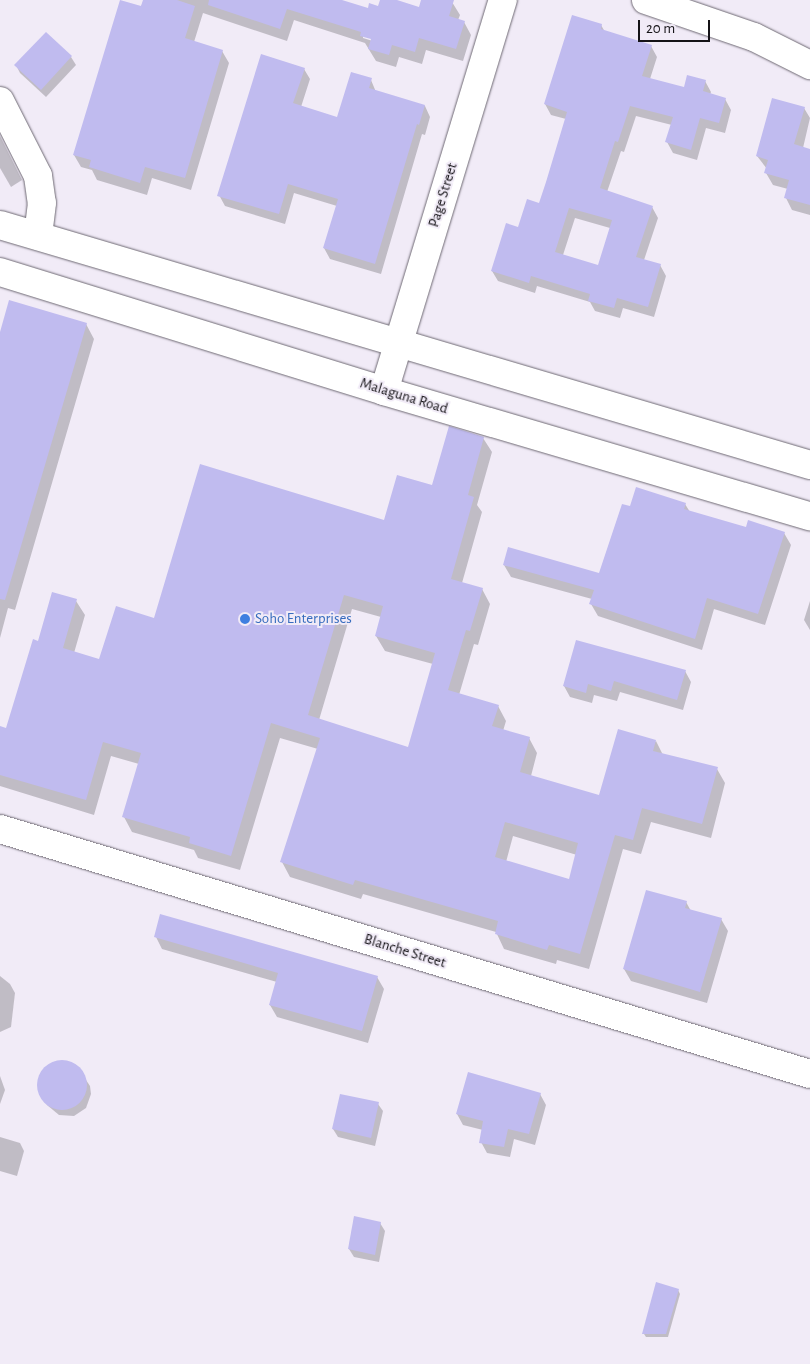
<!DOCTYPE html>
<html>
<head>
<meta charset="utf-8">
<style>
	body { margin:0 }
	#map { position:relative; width:810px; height:1364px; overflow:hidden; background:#f1ebf7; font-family:"Alegreya Sans",sans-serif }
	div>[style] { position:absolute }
	.shadow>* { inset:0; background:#0003 }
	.building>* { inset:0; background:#c0bbef }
	.round { border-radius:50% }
	.roads { filter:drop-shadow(0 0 1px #6e6973) drop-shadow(0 0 1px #6e6973) }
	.minor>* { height:28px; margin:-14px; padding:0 14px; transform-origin:14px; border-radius:14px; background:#fff }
	.dots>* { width:14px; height:14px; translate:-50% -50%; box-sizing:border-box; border:2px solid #f1ebf7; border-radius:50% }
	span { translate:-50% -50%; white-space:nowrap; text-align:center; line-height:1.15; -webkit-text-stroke:4px #f1ebf7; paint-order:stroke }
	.street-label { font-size:15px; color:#151317 }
	.shop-label { font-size:15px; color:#366cbe }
	.left { translate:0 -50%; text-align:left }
	.scale { position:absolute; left:638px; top:20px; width:72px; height:22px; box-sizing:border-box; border:2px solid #151317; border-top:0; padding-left:6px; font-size:15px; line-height:18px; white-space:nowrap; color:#151317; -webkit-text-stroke:4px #f1ebf7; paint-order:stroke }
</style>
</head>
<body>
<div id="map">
	<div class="shadow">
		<i style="clip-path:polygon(evenodd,144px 0,337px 0,369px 10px,379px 7px,381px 0,392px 0,420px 8px,422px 0,445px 0,452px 2px,460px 15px,458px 20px,464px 22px,471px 35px,463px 61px,426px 50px,422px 64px,399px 57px,396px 67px,376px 61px,365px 43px,294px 20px,287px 41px,203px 13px,194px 42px,222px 51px,229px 63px,191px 190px,152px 178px,147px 195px,97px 180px,92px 170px,81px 167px,74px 155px,144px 0,363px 35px,377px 39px,376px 42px,363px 38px,363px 35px)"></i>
		<i style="clip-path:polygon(evenodd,601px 25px,605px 32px,651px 46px,657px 57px,650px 79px,684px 89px,705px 81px,711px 92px,710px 95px,725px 99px,731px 110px,725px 133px,706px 128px,697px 160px,673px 153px,667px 142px,672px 125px,636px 116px,624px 152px,621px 151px,607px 192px,652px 207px,658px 218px,644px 260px,660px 265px,666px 276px,654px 317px,623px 308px,620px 318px,595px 311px,590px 302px,537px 286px,535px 293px,498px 281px,492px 271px,519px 228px,540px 204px,566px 119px,551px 115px,545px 104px,601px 25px,575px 218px,610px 228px,599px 267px,563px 255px,575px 218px)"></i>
		<i style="clip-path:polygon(46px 34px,71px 57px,76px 65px,46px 97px,20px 73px,16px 65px)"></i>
		<i style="clip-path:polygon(304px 69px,310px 79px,301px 107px,338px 118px,371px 80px,376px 92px,425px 106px,430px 117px,425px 135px,422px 134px,381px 274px,330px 259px,324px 248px,337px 206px,294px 193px,285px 224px,225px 206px,219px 195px)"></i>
		<i style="clip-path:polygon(804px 108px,810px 118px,803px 148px,810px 150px,810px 215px,792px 210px,786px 198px,788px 189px,773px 185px,766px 173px,767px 169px,757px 156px)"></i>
		<i style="clip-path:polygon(0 136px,22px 180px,11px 187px,0 168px)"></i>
		<i style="clip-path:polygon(86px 324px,94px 339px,15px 610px,8px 608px,0 638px,0 337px)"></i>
		<i style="clip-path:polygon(evenodd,483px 438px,492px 452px,477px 505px,482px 512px,462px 583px,482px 589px,490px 604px,478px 645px,474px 644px,459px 695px,498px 706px,506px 721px,503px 731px,529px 738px,537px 753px,531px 776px,600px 797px,656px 741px,663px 755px,717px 769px,725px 783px,711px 838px,651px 822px,641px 854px,623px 849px,589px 969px,557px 960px,556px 964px,504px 949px,496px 932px,363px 894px,361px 899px,290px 877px,282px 862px,318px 749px,280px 738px,240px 870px,198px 858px,194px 850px,132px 832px,124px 817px,139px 764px,111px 756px,94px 815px,0 786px,0 727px,7px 729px,39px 642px,76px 601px,85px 615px,74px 653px,100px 661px,155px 619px,385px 521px,433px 486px,483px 438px,352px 609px,381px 617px,376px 636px,385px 651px,433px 664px,409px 748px,319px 720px,352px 609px,483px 438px,513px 836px,577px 855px,570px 881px,506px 862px,513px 836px)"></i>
		<i style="clip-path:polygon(685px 504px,690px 512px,747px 529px,784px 533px,791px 545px,765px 625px,714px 609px,702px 650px,598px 616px,591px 604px,592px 599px,511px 577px,504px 565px,600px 575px,631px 508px)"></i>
		<i style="clip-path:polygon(810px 601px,810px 630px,804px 620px)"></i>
		<i style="clip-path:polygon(685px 671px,691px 682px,683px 710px,620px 692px,617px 701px,594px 695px,592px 703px,570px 697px,564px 686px)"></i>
		<i style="clip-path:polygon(686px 902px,691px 911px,721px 919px,728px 931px,707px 1003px,631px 981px,624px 969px)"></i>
		<i style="clip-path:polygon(156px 937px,377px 977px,384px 989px,368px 1043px,277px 1017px,270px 1005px,277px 982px,162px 949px)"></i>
		<i style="clip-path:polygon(0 976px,10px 984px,15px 993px,11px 1027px,0 1032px)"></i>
		<i style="clip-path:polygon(61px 1061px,76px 1065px,90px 1086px,91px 1094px,86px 1108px,74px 1116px,59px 1115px,47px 1105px,42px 1097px,39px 1081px,41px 1074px,53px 1063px)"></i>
		<i style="clip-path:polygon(0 1076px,5px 1090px,0 1104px)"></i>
		<i style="clip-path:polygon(540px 1094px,546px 1105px,535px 1145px,514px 1139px,510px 1157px,487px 1153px,481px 1142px,483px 1130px,463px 1125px,457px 1114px)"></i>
		<i style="clip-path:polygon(378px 1104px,383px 1111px,375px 1146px,338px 1137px,333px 1129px)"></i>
		<i style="clip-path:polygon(0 1137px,20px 1143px,24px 1151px,17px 1176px,0 1171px)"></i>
		<i style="clip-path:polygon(380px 1223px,385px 1231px,379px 1262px,354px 1257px,349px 1249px)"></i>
		<i style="clip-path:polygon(678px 1290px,680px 1294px,668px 1337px,646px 1337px,644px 1334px)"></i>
	</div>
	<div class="building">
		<i style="clip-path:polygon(120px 0,141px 6px,143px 0,177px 0,195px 6px,185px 38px,223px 50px,185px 178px,145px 167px,140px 183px,89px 167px,91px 160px,73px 155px)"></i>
		<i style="clip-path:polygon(209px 0,342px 0,368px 8px,369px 3px,378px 6px,380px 0,397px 0,419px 7px,421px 0,454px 0,449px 16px,465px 21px,456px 49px,419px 38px,415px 52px,392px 45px,389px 55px,368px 49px,371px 39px,360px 36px,361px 32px,287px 9px,280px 29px,208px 5px)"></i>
		<i style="clip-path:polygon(evenodd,572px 15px,602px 24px,601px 29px,652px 45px,642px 76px,684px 87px,687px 75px,706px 80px,703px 91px,726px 98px,719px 123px,700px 118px,691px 150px,665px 142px,673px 117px,630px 106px,618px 142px,615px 141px,600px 188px,653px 206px,636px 257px,661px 264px,648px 307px,617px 298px,614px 308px,588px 301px,590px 294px,531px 276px,529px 283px,491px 271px,506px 223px,518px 227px,527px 199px,539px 203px,546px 182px,567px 112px,544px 104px,572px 15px,569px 208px,612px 220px,598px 265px,555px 252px,569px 208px)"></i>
		<i style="clip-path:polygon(46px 32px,72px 56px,41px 90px,14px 65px)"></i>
		<i style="clip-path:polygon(261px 54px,305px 68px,293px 103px,337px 117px,351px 72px,372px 78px,369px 88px,425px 105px,419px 125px,417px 124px,375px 264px,323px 248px,338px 199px,288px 184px,279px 214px,217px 196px)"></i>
		<i style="clip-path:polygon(772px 98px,805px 107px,794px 144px,810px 149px,810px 205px,784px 198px,789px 180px,764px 173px,768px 160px,756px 156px)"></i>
		<i style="clip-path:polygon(9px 300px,87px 323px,5px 600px,0 599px,0 332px)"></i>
		<i style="clip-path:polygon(evenodd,449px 426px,484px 437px,468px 495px,474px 497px,451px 579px,483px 588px,470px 631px,466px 630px,448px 690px,499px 705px,492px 726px,530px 737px,520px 772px,599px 795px,618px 729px,656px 740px,653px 751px,718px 767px,702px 824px,642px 808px,633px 840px,615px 835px,580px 954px,549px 945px,547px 950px,495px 934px,498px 921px,355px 880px,353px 885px,280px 862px,320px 738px,271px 723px,231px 856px,189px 843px,190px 837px,122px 817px,141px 753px,103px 742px,86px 800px,0 775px,0 726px,6px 728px,33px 639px,38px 641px,52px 592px,77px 599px,63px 648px,99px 659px,116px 606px,154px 618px,200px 464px,384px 520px,397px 475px,432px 485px,449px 426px,344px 595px,383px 606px,375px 636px,435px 653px,408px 747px,308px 715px,344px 595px,449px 426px,505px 822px,578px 843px,569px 879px,495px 857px,505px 822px)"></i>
		<i style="clip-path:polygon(636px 487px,686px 503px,684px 509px,746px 527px,748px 520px,785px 532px,758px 614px,707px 598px,695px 639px,589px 604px,594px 590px,503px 565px,508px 547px,599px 573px,622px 504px,630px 506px)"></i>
		<i style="clip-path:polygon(576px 640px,686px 670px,677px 700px,614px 681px,611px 691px,588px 684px,586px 693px,563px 686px)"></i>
		<i style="clip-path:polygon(646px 890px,687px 901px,685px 908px,722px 918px,700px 992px,623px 969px)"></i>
		<i style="clip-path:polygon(160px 914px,378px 976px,362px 1031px,269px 1005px,278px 973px,154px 937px)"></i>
		<i class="round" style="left:37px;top:1060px;width:50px;height:50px"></i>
		<i style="clip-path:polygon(468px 1072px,541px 1093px,529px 1134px,508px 1129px,504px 1147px,479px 1143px,483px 1121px,456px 1114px)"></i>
		<i style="clip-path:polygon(340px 1094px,379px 1102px,371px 1138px,332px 1129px)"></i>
		<i style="clip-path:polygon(354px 1216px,381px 1222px,375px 1255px,348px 1249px)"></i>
		<i style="clip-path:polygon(656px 1282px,679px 1289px,666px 1334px,642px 1334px)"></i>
	</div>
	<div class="roads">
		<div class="minor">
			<i style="left:646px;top:0;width:114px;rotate:18.9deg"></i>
			<i style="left:754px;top:37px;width:63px;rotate:26.6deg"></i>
			<i style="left:0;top:101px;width:84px;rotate:63.1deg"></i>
			<i style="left:38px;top:176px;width:27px;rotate:82deg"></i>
			<i style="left:42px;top:203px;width:33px;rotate:97deg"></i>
			<i style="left:0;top:225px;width:845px;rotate:16.5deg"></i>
			<i style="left:0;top:272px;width:402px;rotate:17.2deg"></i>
			<i style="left:384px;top:391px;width:444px;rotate:16.4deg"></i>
			<i style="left:384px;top:391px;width:409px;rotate:-73.1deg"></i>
			<i style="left:0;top:829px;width:846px;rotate:16.83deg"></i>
		</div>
	</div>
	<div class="dots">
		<i style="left:245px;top:619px;background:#3f7fe0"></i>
	</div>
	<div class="street-label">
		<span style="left:443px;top:195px;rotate:-73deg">Page Street</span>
		<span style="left:404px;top:396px;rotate:17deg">Malaguna Road</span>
		<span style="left:405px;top:951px;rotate:17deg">Blanche Street</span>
	</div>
	<div class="shop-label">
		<span class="left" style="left:255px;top:619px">Soho Enterprises</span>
	</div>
	<div class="scale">20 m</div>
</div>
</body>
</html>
